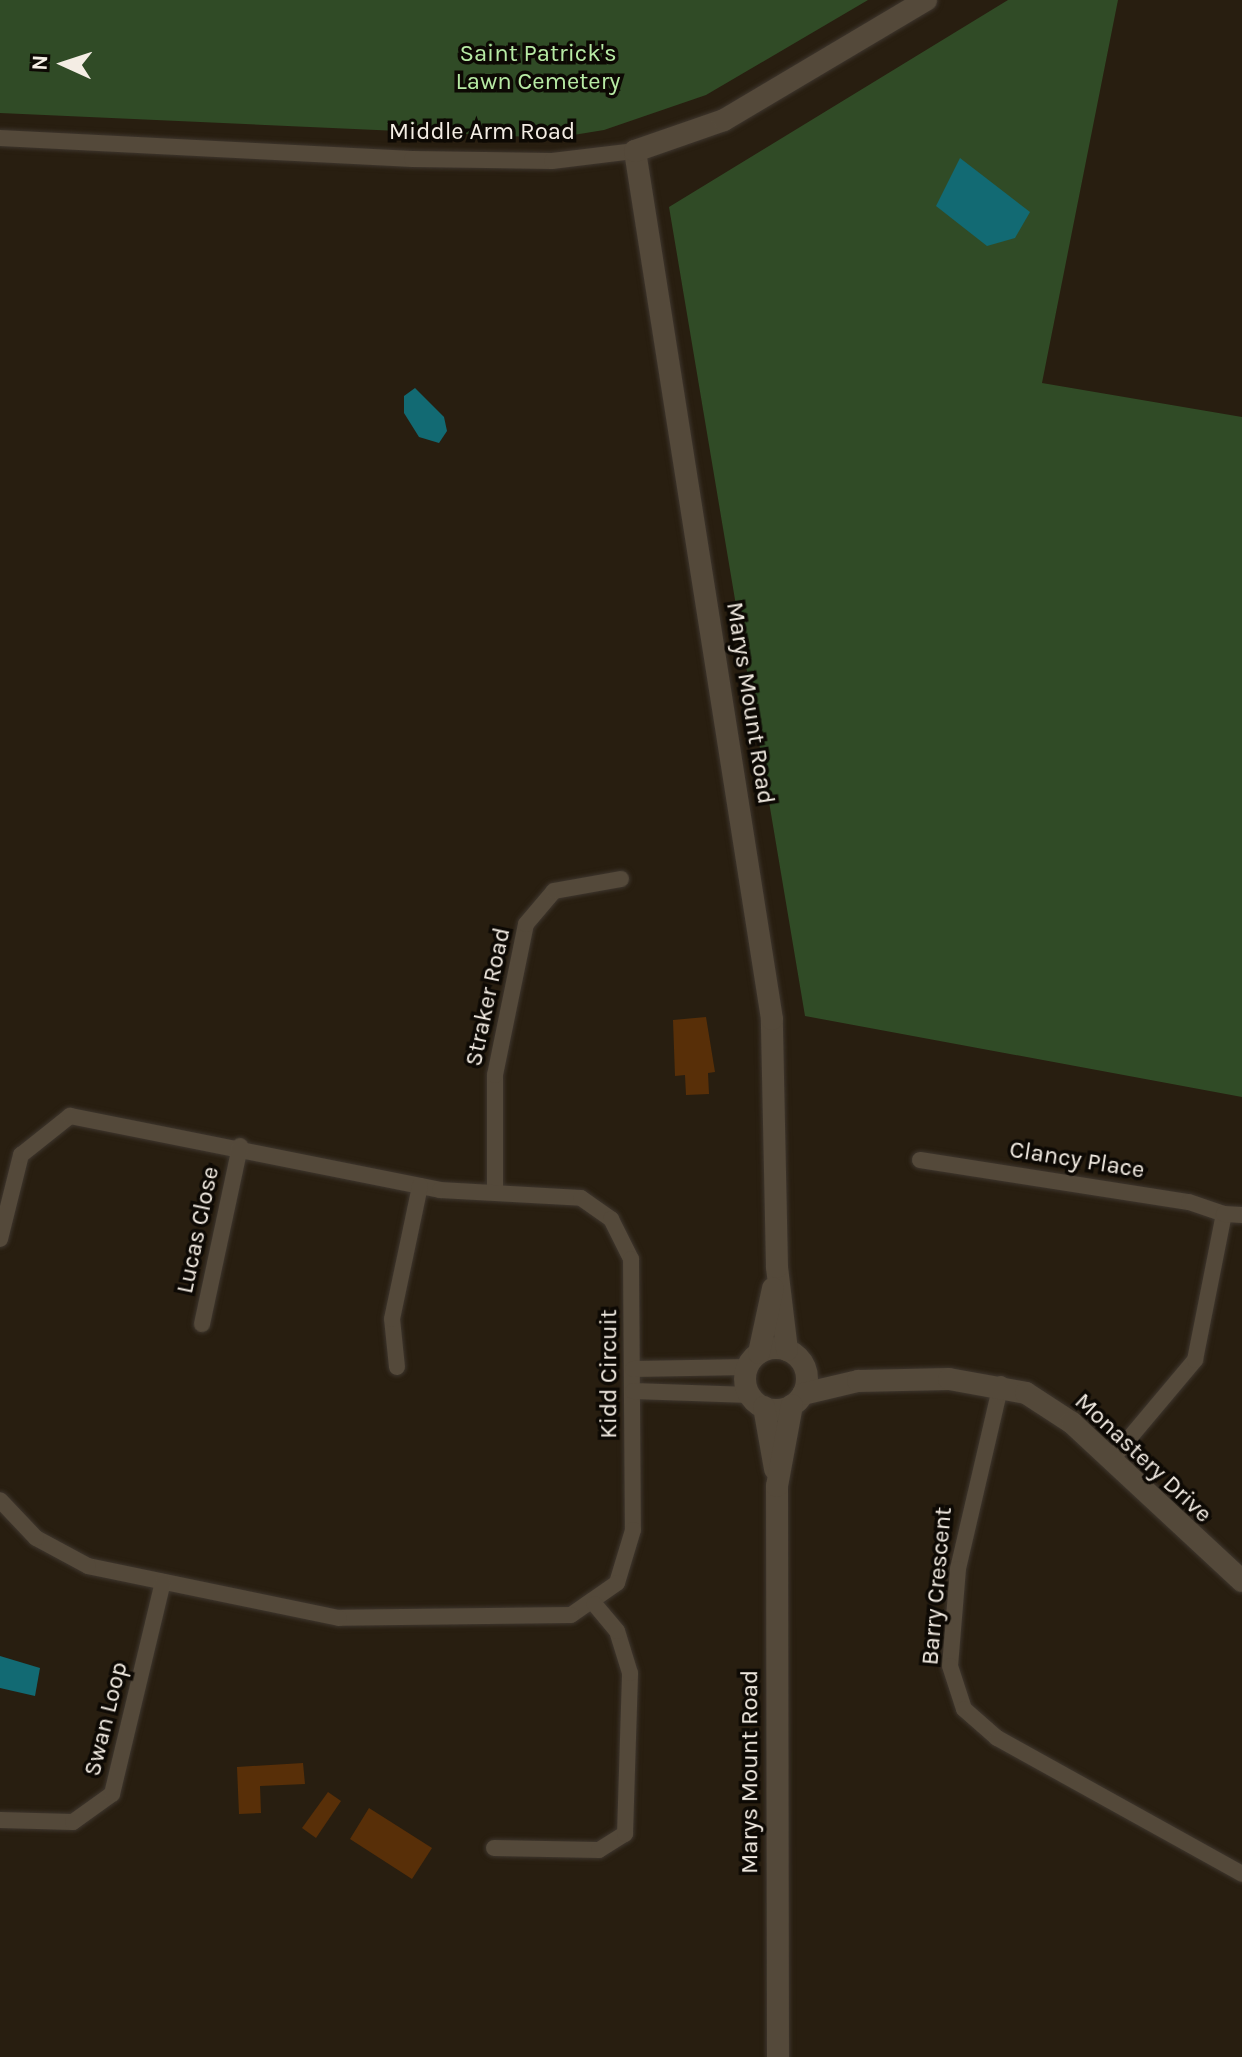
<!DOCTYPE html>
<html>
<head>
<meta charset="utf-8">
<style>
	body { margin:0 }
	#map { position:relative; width:1242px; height:2057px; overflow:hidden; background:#281e10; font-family:Karla,sans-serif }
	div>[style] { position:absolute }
	.green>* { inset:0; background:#304b26 }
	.water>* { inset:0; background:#126a73 }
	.building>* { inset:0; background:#582f08 }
	.roads { filter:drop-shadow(0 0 2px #3e362e) drop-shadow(0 0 2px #3e362e) }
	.street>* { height:16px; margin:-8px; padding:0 8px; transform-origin:8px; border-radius:8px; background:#54493a }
	.secondary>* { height:22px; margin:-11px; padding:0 11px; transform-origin:11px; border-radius:11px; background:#54493a }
	.secondary>.ring { margin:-11px; padding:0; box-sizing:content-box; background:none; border:22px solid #54493a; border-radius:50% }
	span { translate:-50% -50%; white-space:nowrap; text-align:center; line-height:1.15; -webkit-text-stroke:7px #0d0904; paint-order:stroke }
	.park-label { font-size:24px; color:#b7eaa4 }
	.street-label { font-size:24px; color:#f4ede4 }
	.north { position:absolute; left:24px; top:24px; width:80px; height:80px; -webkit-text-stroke:6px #0d0904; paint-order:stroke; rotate:273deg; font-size:22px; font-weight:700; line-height:32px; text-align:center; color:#f4ede4 }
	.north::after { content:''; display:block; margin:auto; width:28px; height:36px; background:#f4ede4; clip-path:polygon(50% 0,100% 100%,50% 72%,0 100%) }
</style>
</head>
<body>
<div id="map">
	<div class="green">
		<i style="clip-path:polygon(0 0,868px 0,706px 95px,604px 130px,555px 138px,0 113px)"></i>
		<i style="clip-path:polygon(1008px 0,1118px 0,1042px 383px,1242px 417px,1242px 1097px,805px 1016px,669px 207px)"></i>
	</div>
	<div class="water">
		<i style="clip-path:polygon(960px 158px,1030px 212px,1015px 238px,987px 246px,936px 206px)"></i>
		<i style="clip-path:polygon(415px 388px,444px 417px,447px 431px,439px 443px,419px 437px,404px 413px,404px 396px)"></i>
		<i style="clip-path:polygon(0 1656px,40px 1668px,35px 1696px,0 1688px)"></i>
	</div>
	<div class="building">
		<i style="clip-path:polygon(706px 1017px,715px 1072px,708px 1073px,709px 1094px,686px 1095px,685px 1075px,675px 1076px,673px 1020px)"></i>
		<i style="clip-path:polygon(303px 1763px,305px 1784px,260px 1786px,261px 1813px,239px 1814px,237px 1767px)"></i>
		<i style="clip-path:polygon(328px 1792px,341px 1801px,316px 1838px,302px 1828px)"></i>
		<i style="clip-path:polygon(369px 1808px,432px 1848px,412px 1879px,350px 1839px)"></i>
	</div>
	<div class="roads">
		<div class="street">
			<i style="left:0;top:138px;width:413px;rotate:2.9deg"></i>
			<i style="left:412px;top:159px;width:140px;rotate:0.8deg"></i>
			<i style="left:552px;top:161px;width:84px;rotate:-6.9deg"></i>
			<i style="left:920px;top:1160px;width:272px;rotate:8.9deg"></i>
			<i style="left:1189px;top:1202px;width:37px;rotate:19deg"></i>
			<i style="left:495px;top:1192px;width:117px;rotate:-90deg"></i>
			<i style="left:495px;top:1075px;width:154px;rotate:-78.4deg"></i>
			<i style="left:526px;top:924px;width:43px;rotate:-49.7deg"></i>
			<i style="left:554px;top:891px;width:68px;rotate:-10.2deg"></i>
			<i style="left:0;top:1239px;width:87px;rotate:-76deg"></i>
			<i style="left:21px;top:1155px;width:63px;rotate:-38.5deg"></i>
			<i style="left:70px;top:1116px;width:377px;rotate:11.3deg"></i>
			<i style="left:440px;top:1190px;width:141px;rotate:3.2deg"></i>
			<i style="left:581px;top:1198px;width:37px;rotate:35deg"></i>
			<i style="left:611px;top:1219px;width:45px;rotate:63.4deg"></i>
			<i style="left:631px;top:1259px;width:271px;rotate:89.6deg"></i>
			<i style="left:633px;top:1530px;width:55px;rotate:106.8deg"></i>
			<i style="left:617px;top:1583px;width:56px;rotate:145.2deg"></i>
			<i style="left:571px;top:1615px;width:232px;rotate:179.3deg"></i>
			<i style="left:339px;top:1618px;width:256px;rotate:-168.3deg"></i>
			<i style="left:88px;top:1566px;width:59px;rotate:-151.7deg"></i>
			<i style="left:36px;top:1538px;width:52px;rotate:-133.5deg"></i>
			<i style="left:202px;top:1324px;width:182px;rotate:-77.9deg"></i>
			<i style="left:397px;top:1367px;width:48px;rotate:-95.9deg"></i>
			<i style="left:392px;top:1319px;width:136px;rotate:-78.1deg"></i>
			<i style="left:633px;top:1369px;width:115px;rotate:-1deg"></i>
			<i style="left:1001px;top:1384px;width:190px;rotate:103.1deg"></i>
			<i style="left:958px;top:1569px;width:97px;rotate:94.7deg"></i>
			<i style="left:950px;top:1666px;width:45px;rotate:72deg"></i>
			<i style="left:964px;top:1709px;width:44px;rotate:41.3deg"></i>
			<i style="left:997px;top:1738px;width:280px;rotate:29deg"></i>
			<i style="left:633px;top:1391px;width:117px;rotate:2deg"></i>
			<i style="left:1111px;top:1460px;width:131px;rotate:-50deg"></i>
			<i style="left:1195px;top:1360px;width:149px;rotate:-78.8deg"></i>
			<i style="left:1224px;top:1214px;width:18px;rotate:3deg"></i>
			<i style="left:0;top:1820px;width:73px;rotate:1.6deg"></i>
			<i style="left:73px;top:1822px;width:48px;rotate:-35.7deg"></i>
			<i style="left:112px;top:1794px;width:218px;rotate:-76.5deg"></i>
			<i style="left:494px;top:1848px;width:105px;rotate:1.1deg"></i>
			<i style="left:599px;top:1850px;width:31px;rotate:-32deg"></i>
			<i style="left:625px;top:1834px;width:161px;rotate:-88.2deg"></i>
			<i style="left:630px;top:1673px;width:44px;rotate:-107.2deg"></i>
			<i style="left:617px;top:1631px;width:35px;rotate:-130deg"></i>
		</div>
		<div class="secondary">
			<i class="ring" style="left:745px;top:1348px;width:40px;height:40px"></i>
			<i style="left:787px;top:1350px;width:84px;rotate:-96.9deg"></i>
			<i style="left:777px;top:1267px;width:248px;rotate:-91.2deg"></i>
			<i style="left:772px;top:1019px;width:879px;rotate:-98.97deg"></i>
			<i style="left:635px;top:151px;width:94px;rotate:-19.2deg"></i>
			<i style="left:724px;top:120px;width:235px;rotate:-30.7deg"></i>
			<i style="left:759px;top:1353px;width:66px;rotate:-77.8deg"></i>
			<i style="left:803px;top:1394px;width:57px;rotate:-13.3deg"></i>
			<i style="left:858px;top:1381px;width:91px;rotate:-1.3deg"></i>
			<i style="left:949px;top:1379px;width:78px;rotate:10.3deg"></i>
			<i style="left:1026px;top:1393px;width:55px;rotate:33.1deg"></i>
			<i style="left:1072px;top:1423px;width:232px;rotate:42.9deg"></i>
			<i style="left:764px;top:1407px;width:63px;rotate:79.9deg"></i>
			<i style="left:778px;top:2057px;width:571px;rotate:-90.1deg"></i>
			<i style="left:777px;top:1486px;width:82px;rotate:-79.5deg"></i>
		</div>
	</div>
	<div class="park-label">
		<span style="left:538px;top:68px">Saint Patrick's<br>Lawn Cemetery</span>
	</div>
	<div class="street-label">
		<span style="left:482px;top:132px">Middle Arm Road</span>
		<span style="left:750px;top:703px;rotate:81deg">Marys Mount Road</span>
		<span style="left:488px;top:997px;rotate:-78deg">Straker Road</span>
		<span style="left:1077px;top:1160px;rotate:9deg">Clancy Place</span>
		<span style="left:198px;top:1230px;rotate:-78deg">Lucas Close</span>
		<span style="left:609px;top:1374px;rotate:-90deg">Kidd Circuit</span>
		<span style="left:1143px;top:1458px;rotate:43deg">Monastery Drive</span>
		<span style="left:937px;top:1586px;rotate:-85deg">Barry Crescent</span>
		<span style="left:106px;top:1719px;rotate:-76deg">Swan Loop</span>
		<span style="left:750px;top:1772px;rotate:-90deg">Marys Mount Road</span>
	</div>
	<div class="north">N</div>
</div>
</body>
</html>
